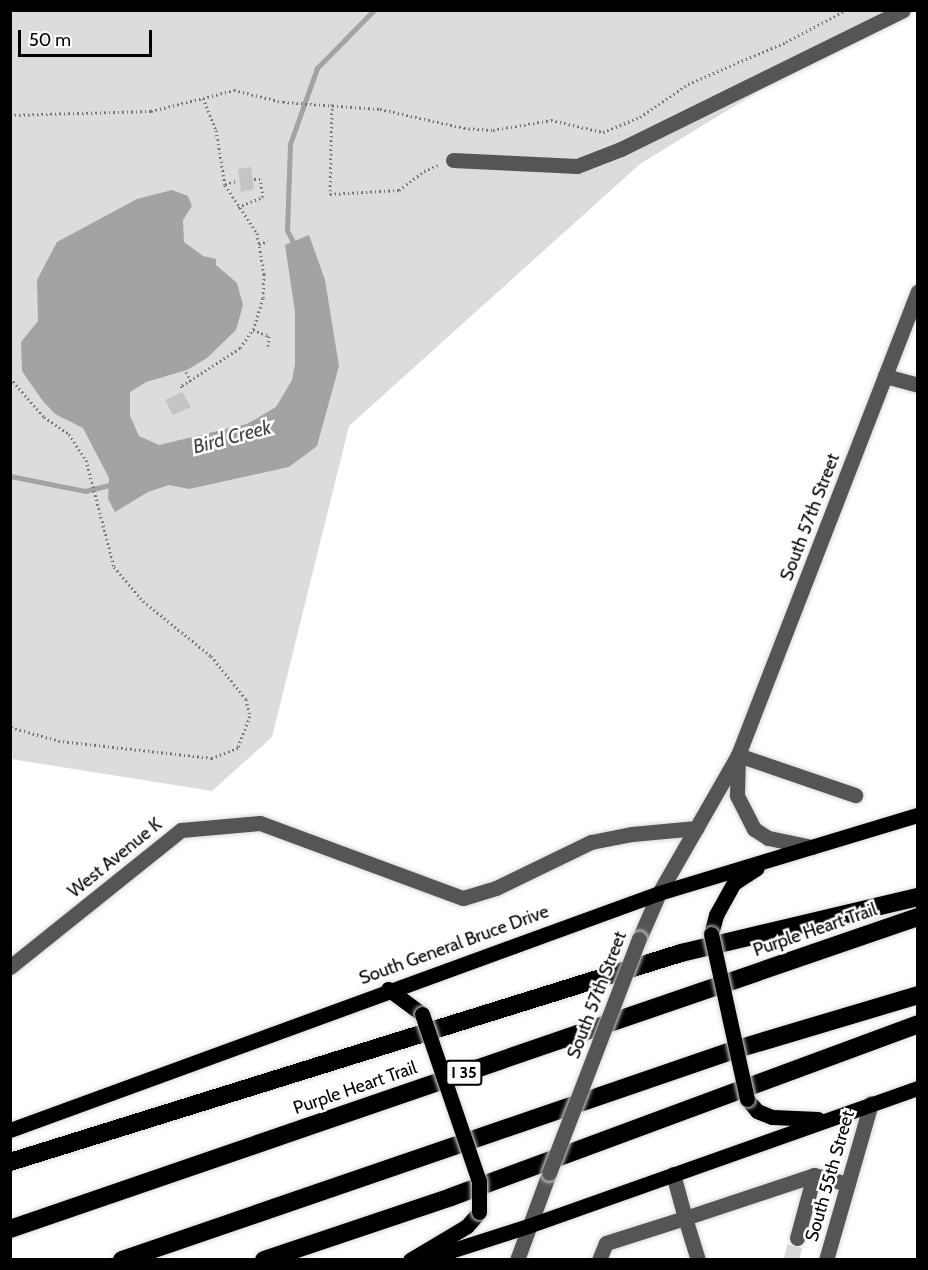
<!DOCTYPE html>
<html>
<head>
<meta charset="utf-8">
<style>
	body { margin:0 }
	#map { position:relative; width:928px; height:1270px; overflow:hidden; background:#fff; font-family:Cabin,sans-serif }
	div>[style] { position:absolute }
	.green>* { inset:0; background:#dcdcdc }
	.water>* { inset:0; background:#a3a3a3 }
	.stream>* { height:5px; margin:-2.5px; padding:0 2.5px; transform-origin:2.5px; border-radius:2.5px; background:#a3a3a3 }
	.building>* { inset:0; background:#c4c4c4 }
	.minor-tunnel>* { height:15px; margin-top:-7.5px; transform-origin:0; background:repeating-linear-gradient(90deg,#d9d9d9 0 15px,transparent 0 23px) }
	.path>* { height:3px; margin-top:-1.5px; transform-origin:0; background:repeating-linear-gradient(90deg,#777 0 1.5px,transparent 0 4.5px) }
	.roads { filter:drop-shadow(0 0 2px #dbdbdb) drop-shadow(0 0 2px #dbdbdb) }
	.minor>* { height:15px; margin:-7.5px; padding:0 7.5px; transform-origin:7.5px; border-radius:7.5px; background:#555 }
	.major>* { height:15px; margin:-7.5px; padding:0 7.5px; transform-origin:7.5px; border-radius:7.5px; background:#000 }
	.highway>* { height:18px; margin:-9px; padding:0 9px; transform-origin:9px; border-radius:9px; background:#000 }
	.bridges { filter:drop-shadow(0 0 2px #dbdbdb) drop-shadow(0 0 2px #dbdbdb) }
	.minor-bridge>* { height:15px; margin:-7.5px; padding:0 7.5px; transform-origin:7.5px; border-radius:7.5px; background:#555 }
	.major-bridge>* { height:15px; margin:-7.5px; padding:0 7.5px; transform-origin:7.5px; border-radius:7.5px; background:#000 }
	span { translate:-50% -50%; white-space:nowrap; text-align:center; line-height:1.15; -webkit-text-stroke:5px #fff; paint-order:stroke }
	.shield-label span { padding:2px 4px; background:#fff; border:2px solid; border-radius:4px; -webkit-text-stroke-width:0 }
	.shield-label { font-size:16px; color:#000; font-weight:700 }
	.street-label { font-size:18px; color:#000 }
	.water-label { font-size:20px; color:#444; font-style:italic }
	.frame { position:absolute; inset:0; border:12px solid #000; pointer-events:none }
	.scale { position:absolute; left:18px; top:30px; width:134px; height:27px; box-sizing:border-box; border:3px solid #000; border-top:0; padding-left:8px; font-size:18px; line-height:21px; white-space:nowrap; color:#000; -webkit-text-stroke:4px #fff; paint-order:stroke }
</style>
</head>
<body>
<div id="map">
	<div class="green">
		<i style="clip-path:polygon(10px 11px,903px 11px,843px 39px,640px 164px,349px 426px,272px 737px,212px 791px,11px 759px)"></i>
	</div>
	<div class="water">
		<i style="clip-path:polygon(172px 190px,188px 196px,192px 206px,183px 220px,184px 242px,203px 256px,216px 259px,216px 265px,237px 283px,243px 305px,236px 330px,207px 358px,187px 370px,146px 382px,130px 392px,130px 416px,139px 436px,159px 445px,247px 424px,276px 407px,292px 380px,295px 364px,295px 312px,285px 245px,309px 235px,325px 280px,339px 366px,317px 446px,289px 467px,189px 489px,169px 485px,148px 492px,115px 512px,108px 499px,109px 478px,83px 428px,55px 414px,42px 400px,22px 371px,21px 342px,38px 321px,37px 280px,57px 242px,137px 199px)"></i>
	</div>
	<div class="stream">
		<i style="left:295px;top:246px;width:18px;rotate:-117deg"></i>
		<i style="left:287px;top:230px;width:86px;rotate:-88deg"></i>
		<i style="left:290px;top:144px;width:81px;rotate:-70.4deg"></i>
		<i style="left:317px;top:68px;width:81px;rotate:-45.5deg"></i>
		<i style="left:10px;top:476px;width:76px;rotate:11.3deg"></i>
		<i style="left:85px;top:491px;width:29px;rotate:-14deg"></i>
	</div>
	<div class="building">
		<i style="clip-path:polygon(251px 167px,254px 189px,241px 192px,238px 169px)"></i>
		<i style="clip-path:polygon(182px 392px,191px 407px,173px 415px,165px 400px)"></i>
	</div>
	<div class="minor-tunnel">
		<i style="left:791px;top:1260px;width:23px;rotate:-75deg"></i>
	</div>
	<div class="path">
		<i style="left:203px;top:98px;width:32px;rotate:-14deg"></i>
		<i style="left:234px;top:90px;width:50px;rotate:13.8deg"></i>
		<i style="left:283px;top:102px;width:97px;rotate:4.1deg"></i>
		<i style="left:380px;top:109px;width:86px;rotate:12.7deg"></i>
		<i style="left:464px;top:128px;width:29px;rotate:4deg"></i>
		<i style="left:493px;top:130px;width:59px;rotate:-9.8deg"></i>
		<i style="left:551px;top:120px;width:53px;rotate:13deg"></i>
		<i style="left:603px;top:132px;width:40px;rotate:-22deg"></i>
		<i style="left:640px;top:117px;width:58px;rotate:-34.5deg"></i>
		<i style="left:688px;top:84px;width:107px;rotate:-23.2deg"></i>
		<i style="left:786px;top:42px;width:68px;rotate:-28.1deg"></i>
		<i style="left:332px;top:104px;width:90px;rotate:91.3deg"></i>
		<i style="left:330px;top:194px;width:69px;rotate:-3.3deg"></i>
		<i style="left:399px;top:190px;width:31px;rotate:-37deg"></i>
		<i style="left:424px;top:171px;width:15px;rotate:-23deg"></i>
		<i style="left:10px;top:115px;width:141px;rotate:-1.6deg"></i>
		<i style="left:151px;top:111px;width:54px;rotate:-14deg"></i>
		<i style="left:203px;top:98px;width:35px;rotate:68deg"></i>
		<i style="left:216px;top:130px;width:56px;rotate:80.7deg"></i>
		<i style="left:225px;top:185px;width:58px;rotate:56.3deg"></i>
		<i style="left:257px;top:233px;width:42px;rotate:80.3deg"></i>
		<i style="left:264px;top:274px;width:24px;rotate:92deg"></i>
		<i style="left:263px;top:298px;width:31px;rotate:107deg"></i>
		<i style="left:254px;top:328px;width:24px;rotate:125deg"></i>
		<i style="left:240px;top:348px;width:70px;rotate:147.2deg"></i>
		<i style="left:181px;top:386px;width:4px;rotate:63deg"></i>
		<i style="left:225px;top:184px;width:12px;rotate:-14deg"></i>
		<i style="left:238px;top:207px;width:27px;rotate:-22deg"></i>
		<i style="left:263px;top:197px;width:18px;rotate:-99deg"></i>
		<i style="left:260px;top:179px;width:6px;rotate:180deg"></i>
		<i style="left:259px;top:244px;width:9px;rotate:-18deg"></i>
		<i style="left:253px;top:330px;width:17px;rotate:21deg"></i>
		<i style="left:269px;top:336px;width:10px;rotate:96deg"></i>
		<i style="left:186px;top:372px;width:11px;rotate:63deg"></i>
		<i style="left:10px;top:378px;width:52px;rotate:48.9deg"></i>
		<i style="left:44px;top:417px;width:30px;rotate:34deg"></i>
		<i style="left:69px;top:434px;width:31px;rotate:57deg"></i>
		<i style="left:86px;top:460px;width:111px;rotate:75.3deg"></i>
		<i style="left:114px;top:567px;width:45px;rotate:49.5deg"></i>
		<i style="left:143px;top:601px;width:87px;rotate:39deg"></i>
		<i style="left:211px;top:656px;width:55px;rotate:50.9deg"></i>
		<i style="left:246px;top:699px;width:17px;rotate:77deg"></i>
		<i style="left:250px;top:716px;width:34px;rotate:111deg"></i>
		<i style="left:238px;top:748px;width:28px;rotate:159deg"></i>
		<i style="left:212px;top:758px;width:153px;rotate:-173.6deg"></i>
		<i style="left:60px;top:741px;width:52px;rotate:-164.4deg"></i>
	</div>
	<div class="roads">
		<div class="minor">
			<i style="left:453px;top:160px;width:124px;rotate:2.8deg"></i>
			<i style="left:577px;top:166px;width:47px;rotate:-21.1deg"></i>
			<i style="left:621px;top:149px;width:314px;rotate:-26.2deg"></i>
			<i style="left:885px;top:376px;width:34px;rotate:15deg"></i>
			<i style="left:812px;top:847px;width:45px;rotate:-168.4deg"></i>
			<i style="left:768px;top:838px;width:17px;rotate:-147deg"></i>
			<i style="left:754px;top:829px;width:38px;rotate:-117deg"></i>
			<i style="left:737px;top:795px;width:40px;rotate:-88.6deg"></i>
			<i style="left:738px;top:755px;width:124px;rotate:18.9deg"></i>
			<i style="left:639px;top:939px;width:50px;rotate:-66.5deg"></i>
			<i style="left:659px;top:893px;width:159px;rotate:-60.2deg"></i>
			<i style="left:738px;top:755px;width:497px;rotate:-68.8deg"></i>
			<i style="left:10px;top:967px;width:219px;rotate:-38.7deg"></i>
			<i style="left:181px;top:830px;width:79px;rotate:-5.1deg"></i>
			<i style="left:260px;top:823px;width:216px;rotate:20.3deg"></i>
			<i style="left:463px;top:898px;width:34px;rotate:-17deg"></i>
			<i style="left:496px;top:888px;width:106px;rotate:-25.8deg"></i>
			<i style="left:591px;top:842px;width:42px;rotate:-11deg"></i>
			<i style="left:632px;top:834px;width:65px;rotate:-5.3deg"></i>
			<i style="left:673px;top:1174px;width:46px;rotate:74.7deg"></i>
			<i style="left:685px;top:1218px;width:136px;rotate:-18.4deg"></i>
			<i style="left:814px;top:1175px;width:35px;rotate:15deg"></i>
			<i style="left:797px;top:1238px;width:65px;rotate:-74.9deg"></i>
			<i style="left:517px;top:1260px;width:93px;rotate:-69.8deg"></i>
			<i style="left:599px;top:1260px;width:18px;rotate:-68deg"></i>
			<i style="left:606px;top:1243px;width:83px;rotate:-17.6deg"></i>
			<i style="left:685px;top:1218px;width:44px;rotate:72.8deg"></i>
			<i style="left:826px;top:1260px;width:163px;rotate:-74deg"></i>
		</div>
		<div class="major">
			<i style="left:711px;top:934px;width:20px;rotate:-75deg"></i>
			<i style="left:716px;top:915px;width:37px;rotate:-61deg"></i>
			<i style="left:734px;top:883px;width:27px;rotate:-33deg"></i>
			<i style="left:388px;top:989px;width:42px;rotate:36.3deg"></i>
			<i style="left:747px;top:1099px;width:16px;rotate:50deg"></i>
			<i style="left:757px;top:1111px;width:16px;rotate:22deg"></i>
			<i style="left:772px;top:1117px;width:46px;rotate:2.5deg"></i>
			<i style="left:10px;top:1130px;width:691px;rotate:-20.06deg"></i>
			<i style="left:659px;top:893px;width:270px;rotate:-16.8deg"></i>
			<i style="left:410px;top:1260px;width:66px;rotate:-30.8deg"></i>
			<i style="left:467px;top:1226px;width:18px;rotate:-49deg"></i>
			<i style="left:422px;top:1260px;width:111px;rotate:-17.8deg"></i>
			<i style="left:528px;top:1226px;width:414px;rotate:-19.5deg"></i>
		</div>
		<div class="highway">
			<i style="left:10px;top:1162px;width:703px;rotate:-17.3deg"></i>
			<i style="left:681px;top:953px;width:244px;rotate:-13.3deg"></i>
			<i style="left:10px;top:1229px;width:960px;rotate:-18.96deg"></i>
			<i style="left:122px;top:1260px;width:647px;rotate:-18.94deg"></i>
			<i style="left:734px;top:1050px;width:192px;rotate:-16.6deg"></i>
			<i style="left:264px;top:1260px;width:197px;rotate:-18.6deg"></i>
			<i style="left:451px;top:1197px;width:498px;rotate:-20.3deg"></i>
		</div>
	</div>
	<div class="bridges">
		<div class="minor-bridge">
			<i style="left:549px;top:1173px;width:251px;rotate:-69deg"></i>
		</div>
		<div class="major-bridge">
			<i style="left:711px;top:934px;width:169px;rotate:77.7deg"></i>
			<i style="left:422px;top:1014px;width:176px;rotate:71.2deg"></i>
			<i style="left:479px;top:1181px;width:31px;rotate:90deg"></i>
		</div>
	</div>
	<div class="shield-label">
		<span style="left:464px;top:1073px">I 35</span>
	</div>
	<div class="street-label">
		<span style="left:810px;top:517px;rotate:-69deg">South 57th Street</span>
		<span style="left:115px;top:858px;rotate:-39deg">West Avenue K</span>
		<span style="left:815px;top:930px;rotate:-19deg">Purple Heart Trail</span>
		<span style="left:454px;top:945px;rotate:-20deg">South General Bruce Drive</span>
		<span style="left:597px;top:995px;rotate:-69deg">South 57th Street</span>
		<span style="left:355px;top:1088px;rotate:-19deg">Purple Heart Trail</span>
		<span style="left:830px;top:1176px;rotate:-74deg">South 55th Street</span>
	</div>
	<div class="water-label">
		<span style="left:232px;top:437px;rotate:-15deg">Bird Creek</span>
	</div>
	<div class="frame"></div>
	<div class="scale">50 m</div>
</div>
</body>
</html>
